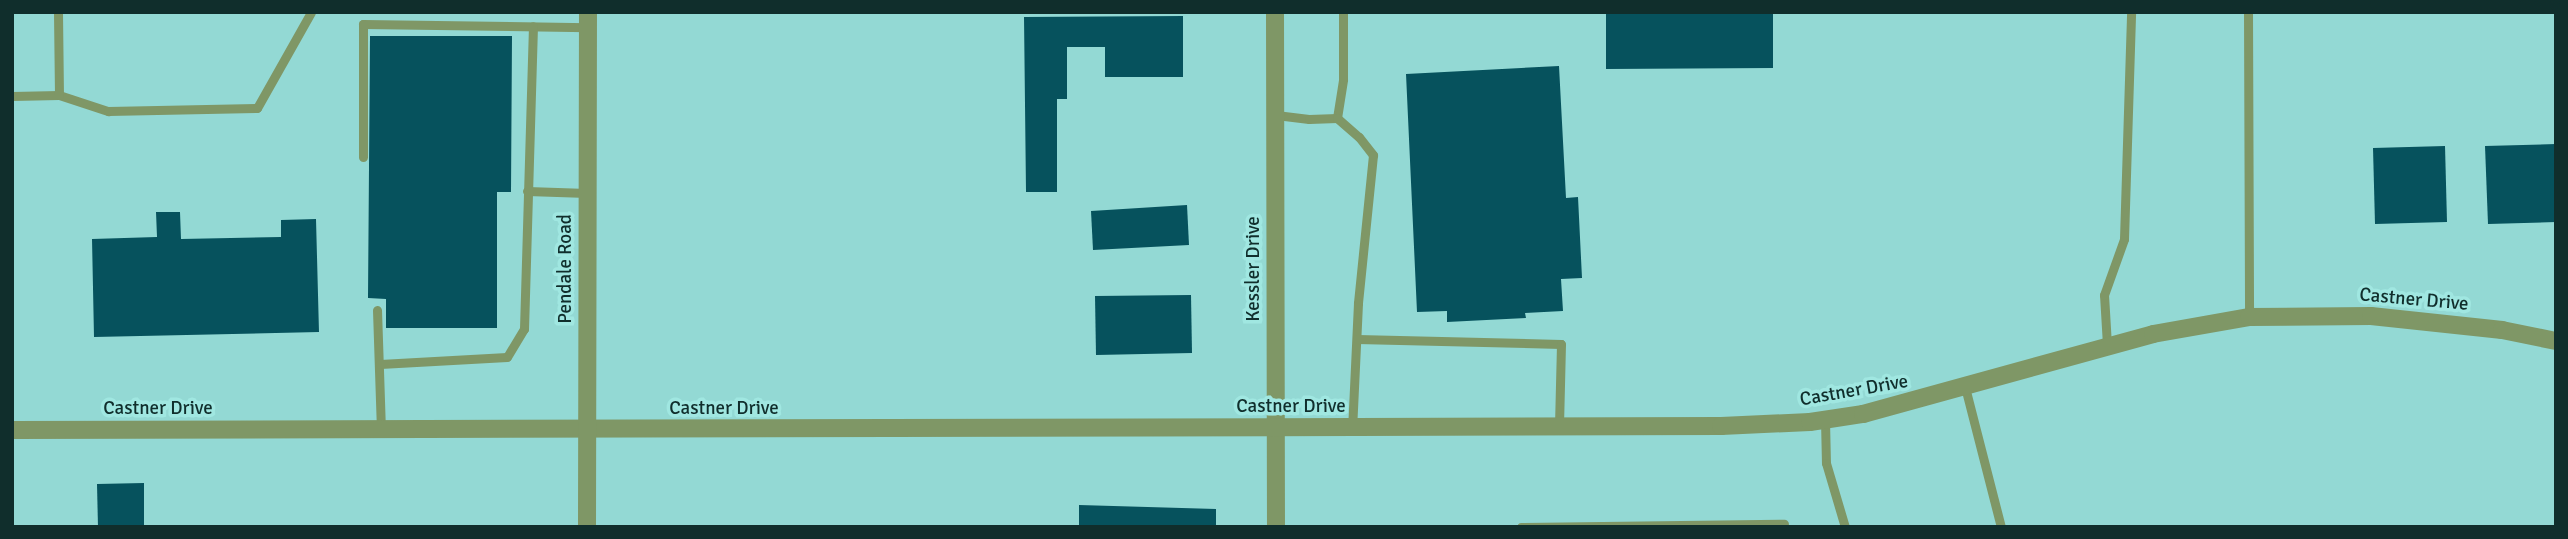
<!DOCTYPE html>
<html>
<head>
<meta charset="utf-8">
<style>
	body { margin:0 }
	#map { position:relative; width:2568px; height:539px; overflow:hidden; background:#93d9d4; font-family:Signika,sans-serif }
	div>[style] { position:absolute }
	.building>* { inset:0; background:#06525d }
	.service>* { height:9px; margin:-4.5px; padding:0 4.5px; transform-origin:4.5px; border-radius:4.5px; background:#7f9766 }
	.minor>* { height:18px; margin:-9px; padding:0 9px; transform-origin:9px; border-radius:9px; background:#7f9766 }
	.tertiary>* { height:18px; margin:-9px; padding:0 9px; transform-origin:9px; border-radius:9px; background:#7f9766 }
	span { translate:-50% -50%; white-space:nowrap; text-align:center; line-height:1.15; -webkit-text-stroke:7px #a0e7e1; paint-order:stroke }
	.street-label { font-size:19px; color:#102e2c }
	.frame { position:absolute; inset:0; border:14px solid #102e2c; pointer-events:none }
</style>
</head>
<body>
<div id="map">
	<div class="building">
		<i style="clip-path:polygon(1606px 12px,1773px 12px,1773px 68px,1606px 69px)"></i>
		<i style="clip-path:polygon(1183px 16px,1183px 77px,1105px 77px,1105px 47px,1067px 47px,1067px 99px,1057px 99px,1057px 192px,1026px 192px,1024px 17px)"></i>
		<i style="clip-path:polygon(370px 36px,512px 36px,511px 192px,497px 192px,497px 328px,386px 328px,386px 299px,368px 298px)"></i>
		<i style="clip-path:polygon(1559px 66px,1566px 198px,1578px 197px,1582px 278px,1561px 279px,1563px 311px,1525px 313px,1526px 318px,1447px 322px,1447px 311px,1417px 312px,1406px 74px)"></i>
		<i style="clip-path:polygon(2556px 144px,2556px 222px,2488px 224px,2485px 146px)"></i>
		<i style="clip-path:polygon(2445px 146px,2447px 222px,2375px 224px,2373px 148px)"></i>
		<i style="clip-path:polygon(1187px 205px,1189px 245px,1093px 250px,1091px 211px)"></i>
		<i style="clip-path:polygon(156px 212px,180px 212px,181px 239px,281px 237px,281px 220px,316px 219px,319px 332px,94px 337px,92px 239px,157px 237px)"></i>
		<i style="clip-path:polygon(1191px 295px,1192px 353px,1096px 355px,1095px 296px)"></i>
		<i style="clip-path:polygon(144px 483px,144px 527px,98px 527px,97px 484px)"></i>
		<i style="clip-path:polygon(1079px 505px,1216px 509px,1216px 527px,1079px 527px)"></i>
	</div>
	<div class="service">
		<i style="left:2248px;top:12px;width:305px;rotate:89.8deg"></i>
		<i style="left:59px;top:95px;width:52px;rotate:18.1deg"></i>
		<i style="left:108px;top:111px;width:149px;rotate:-1.2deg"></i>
		<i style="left:257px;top:108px;width:110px;rotate:-60.6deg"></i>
		<i style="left:12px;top:96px;width:47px;rotate:-1.2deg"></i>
		<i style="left:59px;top:95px;width:83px;rotate:-90.7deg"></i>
		<i style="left:1276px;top:115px;width:33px;rotate:7deg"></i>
		<i style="left:1309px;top:119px;width:28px;rotate:-2deg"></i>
		<i style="left:1337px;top:118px;width:39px;rotate:-81deg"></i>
		<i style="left:1343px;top:79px;width:67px;rotate:-90deg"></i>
		<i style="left:1337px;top:118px;width:29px;rotate:41deg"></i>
		<i style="left:1359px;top:137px;width:23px;rotate:52deg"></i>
		<i style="left:1373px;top:155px;width:149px;rotate:95.8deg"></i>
		<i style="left:1358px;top:303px;width:125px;rotate:92.7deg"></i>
		<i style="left:363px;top:157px;width:133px;rotate:-90deg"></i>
		<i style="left:363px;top:24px;width:225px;rotate:0.8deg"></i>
		<i style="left:527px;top:191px;width:60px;rotate:1.9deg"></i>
		<i style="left:377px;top:310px;width:120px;rotate:88.1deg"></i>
		<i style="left:1357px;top:339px;width:204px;rotate:1.4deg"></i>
		<i style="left:1561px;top:344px;width:83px;rotate:91.4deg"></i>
		<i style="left:2107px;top:345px;width:50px;rotate:-93.4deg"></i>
		<i style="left:2104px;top:295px;width:59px;rotate:-70.3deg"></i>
		<i style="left:2124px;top:239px;width:227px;rotate:-88.2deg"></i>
		<i style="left:380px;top:364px;width:127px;rotate:-3.2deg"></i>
		<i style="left:507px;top:357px;width:33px;rotate:-59deg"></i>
		<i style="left:524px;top:329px;width:303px;rotate:-88.3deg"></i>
		<i style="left:1965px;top:387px;width:145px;rotate:75.6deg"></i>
		<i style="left:1825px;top:420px;width:43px;rotate:88.7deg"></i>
		<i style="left:1826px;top:463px;width:67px;rotate:73.5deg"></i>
		<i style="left:1521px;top:527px;width:263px;rotate:-0.7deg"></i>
	</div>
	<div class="minor">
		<i style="left:1275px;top:12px;width:515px;rotate:89.89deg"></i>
	</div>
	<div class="tertiary">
		<i style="left:12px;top:430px;width:1709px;rotate:-0.13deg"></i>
		<i style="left:1721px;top:426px;width:89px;rotate:-2.6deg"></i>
		<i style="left:1810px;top:422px;width:54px;rotate:-8.6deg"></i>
		<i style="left:1863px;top:414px;width:301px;rotate:-15.4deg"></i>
		<i style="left:2153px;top:334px;width:97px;rotate:-10deg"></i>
		<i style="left:2249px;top:317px;width:122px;rotate:-0.5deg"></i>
		<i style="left:2371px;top:316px;width:132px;rotate:6.1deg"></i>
		<i style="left:2502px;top:330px;width:55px;rotate:11.5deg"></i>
		<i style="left:587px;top:527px;width:515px;rotate:-89.89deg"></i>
	</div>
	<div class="street-label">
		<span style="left:566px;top:269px;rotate:-90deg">Pendale Road</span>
		<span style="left:1254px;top:269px;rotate:-90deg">Kessler Drive</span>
		<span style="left:2414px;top:300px;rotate:5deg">Castner Drive</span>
		<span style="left:1854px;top:391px;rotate:-10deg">Castner Drive</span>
		<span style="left:1291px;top:407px">Castner Drive</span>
		<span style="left:158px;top:409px">Castner Drive</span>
		<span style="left:724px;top:409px">Castner Drive</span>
	</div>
	<div class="frame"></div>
</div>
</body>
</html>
